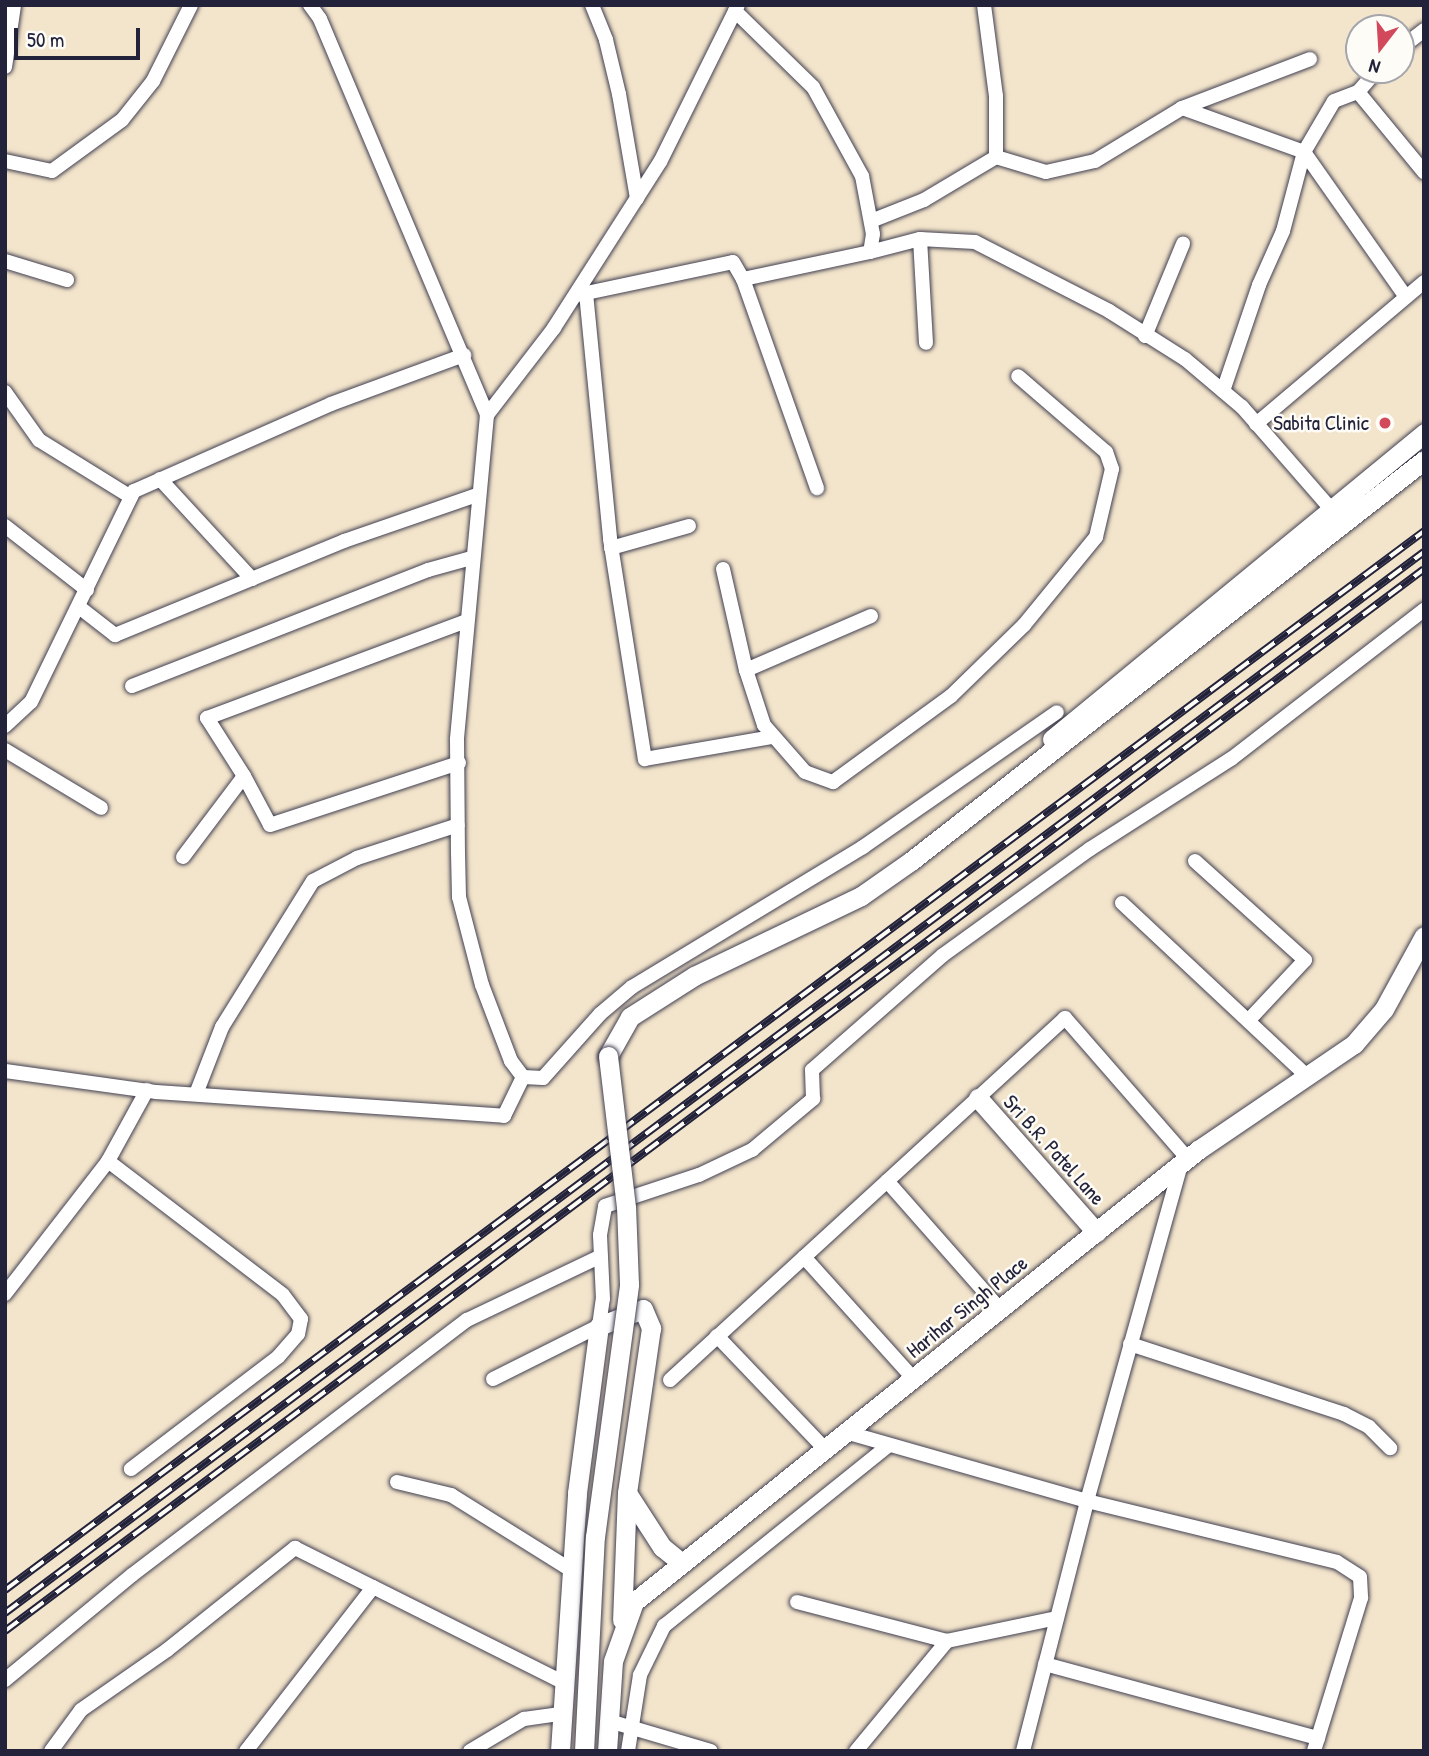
<!DOCTYPE html>
<html>
<head>
<meta charset="utf-8">
<style>
	body { margin:0 }
	#map { position:relative; width:1429px; height:1756px; overflow:hidden; background:#f3e5cb; font-family:"Patrick Hand",sans-serif }
	div>[style] { position:absolute }
	.roads { filter:drop-shadow(0 0 2px #413f51) drop-shadow(0 0 2px #413f51) }
	.street>* { height:14px; margin:-7px; padding:0 7px; transform-origin:7px; border-radius:7px; background:#fff }
	.secondary>* { height:19px; margin:-9.5px; padding:0 9.5px; transform-origin:9.5px; border-radius:9.5px; background:#fff }
	.rail>* { height:8px; margin-top:-4px; transform-origin:0; background:repeating-linear-gradient(90deg,#fdfcf7 0 16px,#22223b 0 32px); box-sizing:border-box; border-block:2px solid #22223b }
	.bridges { filter:drop-shadow(0 0 2px #413f51) drop-shadow(0 0 2px #413f51) }
	.secondary-bridge>* { height:19px; margin:-9.5px; padding:0 9.5px; transform-origin:9.5px; border-radius:9.5px; background:#fff }
	.dots>* { width:19px; height:19px; translate:-50% -50%; box-sizing:border-box; border:4px solid #fdfcf7; border-radius:50% }
	span { translate:-50% -50%; white-space:nowrap; text-align:center; line-height:1.15; -webkit-text-stroke:5px #fdfcf7; paint-order:stroke }
	.poi-label { font-size:21px; color:#22223b }
	.right { translate:-100% -50%; text-align:right }
	.street-label { font-size:21px; color:#22223b }
	.frame { position:absolute; inset:0; border:7px solid #22223b; pointer-events:none }
	.north { position:absolute; left:1345px; top:14px; width:70px; height:70px; box-sizing:border-box; background:#fdfcf7; border:2px solid #a5a5ac; border-radius:50%; rotate:197deg; font-size:19px; font-weight:700; line-height:28px; text-align:center; color:#22223b }
	.north::after { content:''; display:block; margin:auto; width:24px; height:32px; background:#d1495b; clip-path:polygon(50% 0,100% 100%,50% 72%,0 100%) }
	.scale { position:absolute; left:14px; top:28px; width:126px; height:32px; box-sizing:border-box; border:4px solid #22223b; border-top:0; padding-left:9px; font-size:21px; line-height:24px; white-space:nowrap; color:#22223b; -webkit-text-stroke:5px #fdfcf7; paint-order:stroke }
</style>
</head>
<body>
<div id="map">
	<div class="roads">
		<div class="street">
			<i style="left:310px;top:5px;width:17px;rotate:54deg"></i>
			<i style="left:320px;top:19px;width:430px;rotate:67.1deg"></i>
			<i style="left:592px;top:5px;width:38px;rotate:68deg"></i>
			<i style="left:606px;top:40px;width:56px;rotate:76.5deg"></i>
			<i style="left:619px;top:94px;width:106px;rotate:80.2deg"></i>
			<i style="left:738px;top:5px;width:175px;rotate:116.4deg"></i>
			<i style="left:660px;top:162px;width:197px;rotate:122.6deg"></i>
			<i style="left:554px;top:328px;width:110px;rotate:127.6deg"></i>
			<i style="left:487px;top:415px;width:326px;rotate:95.3deg"></i>
			<i style="left:457px;top:740px;width:113px;rotate:89.5deg"></i>
			<i style="left:458px;top:853px;width:44px;rotate:88.7deg"></i>
			<i style="left:459px;top:897px;width:91px;rotate:75.4deg"></i>
			<i style="left:482px;top:985px;width:81px;rotate:69.1deg"></i>
			<i style="left:511px;top:1061px;width:20px;rotate:53deg"></i>
			<i style="left:523px;top:1077px;width:20px;rotate:3deg"></i>
			<i style="left:543px;top:1078px;width:86px;rotate:-48.3deg"></i>
			<i style="left:600px;top:1014px;width:42px;rotate:-40.2deg"></i>
			<i style="left:632px;top:987px;width:270px;rotate:-31.2deg"></i>
			<i style="left:863px;top:847px;width:236px;rotate:-34.8deg"></i>
			<i style="left:984px;top:5px;width:92px;rotate:82.5deg"></i>
			<i style="left:996px;top:96px;width:61px;rotate:90deg"></i>
			<i style="left:735px;top:11px;width:109px;rotate:44.3deg"></i>
			<i style="left:813px;top:87px;width:102px;rotate:61.2deg"></i>
			<i style="left:862px;top:176px;width:59px;rotate:79.3deg"></i>
			<i style="left:873px;top:234px;width:18px;rotate:99deg"></i>
			<i style="left:870px;top:252px;width:130px;rotate:168deg"></i>
			<i style="left:1401px;top:48px;width:29px;rotate:-38deg"></i>
			<i style="left:5px;top:67px;width:63px;rotate:-81.7deg"></i>
			<i style="left:1358px;top:92px;width:104px;rotate:50.5deg"></i>
			<i style="left:1182px;top:108px;width:137px;rotate:-20.9deg"></i>
			<i style="left:5px;top:161px;width:48px;rotate:12deg"></i>
			<i style="left:52px;top:171px;width:87px;rotate:-36.1deg"></i>
			<i style="left:122px;top:120px;width:50px;rotate:-51.5deg"></i>
			<i style="left:153px;top:81px;width:85px;rotate:-63.4deg"></i>
			<i style="left:871px;top:221px;width:57px;rotate:-21.6deg"></i>
			<i style="left:924px;top:200px;width:84px;rotate:-30.8deg"></i>
			<i style="left:996px;top:157px;width:52px;rotate:16.7deg"></i>
			<i style="left:1046px;top:172px;width:50px;rotate:-12.7deg"></i>
			<i style="left:1095px;top:161px;width:102px;rotate:-31.3deg"></i>
			<i style="left:1182px;top:108px;width:130px;rotate:19.8deg"></i>
			<i style="left:1304px;top:152px;width:177px;rotate:54.9deg"></i>
			<i style="left:920px;top:239px;width:55px;rotate:3.1deg"></i>
			<i style="left:975px;top:242px;width:151px;rotate:27.2deg"></i>
			<i style="left:1109px;top:311px;width:90px;rotate:32.3deg"></i>
			<i style="left:1185px;top:359px;width:75px;rotate:40.1deg"></i>
			<i style="left:1242px;top:407px;width:134px;rotate:48.9deg"></i>
			<i style="left:870px;top:252px;width:52px;rotate:-14.6deg"></i>
			<i style="left:920px;top:239px;width:104px;rotate:86.7deg"></i>
			<i style="left:5px;top:261px;width:65px;rotate:17deg"></i>
			<i style="left:586px;top:293px;width:247px;rotate:84.4deg"></i>
			<i style="left:610px;top:539px;width:223px;rotate:81deg"></i>
			<i style="left:645px;top:759px;width:130px;rotate:-9.8deg"></i>
			<i style="left:577px;top:295px;width:159px;rotate:-11.9deg"></i>
			<i style="left:733px;top:262px;width:20px;rotate:60deg"></i>
			<i style="left:743px;top:279px;width:222px;rotate:70.5deg"></i>
			<i style="left:1145px;top:336px;width:100px;rotate:-67.6deg"></i>
			<i style="left:1223px;top:391px;width:112px;rotate:-71.2deg"></i>
			<i style="left:1259px;top:285px;width:59px;rotate:-66deg"></i>
			<i style="left:1283px;top:231px;width:82px;rotate:-75.1deg"></i>
			<i style="left:1304px;top:152px;width:59px;rotate:-59.5deg"></i>
			<i style="left:1334px;top:101px;width:26px;rotate:-21deg"></i>
			<i style="left:1358px;top:92px;width:29px;rotate:-49deg"></i>
			<i style="left:5px;top:392px;width:59px;rotate:54.7deg"></i>
			<i style="left:39px;top:440px;width:108px;rotate:31.8deg"></i>
			<i style="left:1256px;top:424px;width:220px;rotate:-40.2deg"></i>
			<i style="left:160px;top:479px;width:136px;rotate:47.4deg"></i>
			<i style="left:5px;top:526px;width:104px;rotate:38deg"></i>
			<i style="left:611px;top:548px;width:81px;rotate:-15.8deg"></i>
			<i style="left:723px;top:569px;width:104px;rotate:77.2deg"></i>
			<i style="left:79px;top:607px;width:46px;rotate:37.9deg"></i>
			<i style="left:115px;top:635px;width:248px;rotate:-22.3deg"></i>
			<i style="left:344px;top:541px;width:141px;rotate:-19.1deg"></i>
			<i style="left:871px;top:616px;width:136px;rotate:156.6deg"></i>
			<i style="left:746px;top:670px;width:58px;rotate:71.9deg"></i>
			<i style="left:764px;top:725px;width:62px;rotate:48.9deg"></i>
			<i style="left:805px;top:772px;width:30px;rotate:20deg"></i>
			<i style="left:833px;top:782px;width:146px;rotate:-36.1deg"></i>
			<i style="left:951px;top:696px;width:102px;rotate:-44.2deg"></i>
			<i style="left:1024px;top:625px;width:114px;rotate:-50.7deg"></i>
			<i style="left:1096px;top:537px;width:70px;rotate:-76.8deg"></i>
			<i style="left:1112px;top:469px;width:18px;rotate:-109deg"></i>
			<i style="left:1106px;top:452px;width:116px;rotate:-139.2deg"></i>
			<i style="left:132px;top:686px;width:318px;rotate:-21.4deg"></i>
			<i style="left:428px;top:570px;width:45px;rotate:-15.6deg"></i>
			<i style="left:5px;top:726px;width:35px;rotate:-43deg"></i>
			<i style="left:31px;top:702px;width:235px;rotate:-64deg"></i>
			<i style="left:134px;top:491px;width:215px;rotate:-23.8deg"></i>
			<i style="left:331px;top:404px;width:142px;rotate:-20.2deg"></i>
			<i style="left:5px;top:750px;width:112px;rotate:31.1deg"></i>
			<i style="left:244px;top:776px;width:55px;rotate:62deg"></i>
			<i style="left:270px;top:825px;width:199px;rotate:-18.2deg"></i>
			<i style="left:183px;top:857px;width:101px;rotate:-53deg"></i>
			<i style="left:244px;top:776px;width:69px;rotate:-122.5deg"></i>
			<i style="left:207px;top:718px;width:277px;rotate:-20.5deg"></i>
			<i style="left:1195px;top:861px;width:148px;rotate:42deg"></i>
			<i style="left:1305px;top:960px;width:83px;rotate:133.1deg"></i>
			<i style="left:1122px;top:903px;width:253px;rotate:43.1deg"></i>
			<i style="left:5px;top:1071px;width:152px;rotate:7.9deg"></i>
			<i style="left:156px;top:1092px;width:349px;rotate:3.9deg"></i>
			<i style="left:504px;top:1116px;width:43px;rotate:-64deg"></i>
			<i style="left:196px;top:1094px;width:72px;rotate:-68.8deg"></i>
			<i style="left:222px;top:1027px;width:172px;rotate:-58.1deg"></i>
			<i style="left:313px;top:881px;width:50px;rotate:-27.6deg"></i>
			<i style="left:357px;top:858px;width:106px;rotate:-18.1deg"></i>
			<i style="left:108px;top:1161px;width:220px;rotate:37.4deg"></i>
			<i style="left:283px;top:1295px;width:30px;rotate:53deg"></i>
			<i style="left:301px;top:1319px;width:15px;rotate:101deg"></i>
			<i style="left:298px;top:1334px;width:30px;rotate:131deg"></i>
			<i style="left:278px;top:1357px;width:185px;rotate:142.7deg"></i>
			<i style="left:887px;top:1181px;width:171px;rotate:48.6deg"></i>
			<i style="left:804px;top:1257px;width:164px;rotate:48deg"></i>
			<i style="left:5px;top:1294px;width:168px;rotate:-52.2deg"></i>
			<i style="left:108px;top:1161px;width:81px;rotate:-61.2deg"></i>
			<i style="left:717px;top:1336px;width:155px;rotate:46.3deg"></i>
			<i style="left:1130px;top:1344px;width:225px;rotate:18.1deg"></i>
			<i style="left:1344px;top:1414px;width:28px;rotate:27deg"></i>
			<i style="left:1369px;top:1427px;width:30px;rotate:45deg"></i>
			<i style="left:493px;top:1379px;width:119px;rotate:-26.6deg"></i>
			<i style="left:599px;top:1326px;width:27px;rotate:-82deg"></i>
			<i style="left:603px;top:1299px;width:64px;rotate:-92.7deg"></i>
			<i style="left:600px;top:1235px;width:29px;rotate:-80deg"></i>
			<i style="left:605px;top:1206px;width:99px;rotate:-18.3deg"></i>
			<i style="left:699px;top:1175px;width:59px;rotate:-25.3deg"></i>
			<i style="left:752px;top:1150px;width:80px;rotate:-39.9deg"></i>
			<i style="left:813px;top:1099px;width:29px;rotate:-92deg"></i>
			<i style="left:812px;top:1070px;width:174px;rotate:-41.3deg"></i>
			<i style="left:943px;top:955px;width:181px;rotate:-35.8deg"></i>
			<i style="left:1090px;top:849px;width:167px;rotate:-32.6deg"></i>
			<i style="left:1231px;top:759px;width:244px;rotate:-37.7deg"></i>
			<i style="left:670px;top:1380px;width:536px;rotate:-42.5deg"></i>
			<i style="left:1065px;top:1018px;width:187px;rotate:48.9deg"></i>
			<i style="left:845px;top:1432px;width:252px;rotate:15.9deg"></i>
			<i style="left:1087px;top:1501px;width:350px;rotate:-74.4deg"></i>
			<i style="left:397px;top:1482px;width:56px;rotate:13.5deg"></i>
			<i style="left:451px;top:1495px;width:142px;rotate:32deg"></i>
			<i style="left:797px;top:1602px;width:155px;rotate:14.6deg"></i>
			<i style="left:1045px;top:1664px;width:283px;rotate:15.2deg"></i>
			<i style="left:5px;top:1680px;width:165px;rotate:-39.6deg"></i>
			<i style="left:132px;top:1575px;width:421px;rotate:-37.3deg"></i>
			<i style="left:467px;top:1320px;width:148px;rotate:-25.5deg"></i>
			<i style="left:609px;top:1721px;width:106px;rotate:16.4deg"></i>
			<i style="left:51px;top:1751px;width:51px;rotate:-53.8deg"></i>
			<i style="left:81px;top:1710px;width:105px;rotate:-34.9deg"></i>
			<i style="left:167px;top:1650px;width:164px;rotate:-38.6deg"></i>
			<i style="left:295px;top:1548px;width:87px;rotate:26.6deg"></i>
			<i style="left:246px;top:1751px;width:207px;rotate:-52.2deg"></i>
			<i style="left:373px;top:1587px;width:212px;rotate:26.6deg"></i>
			<i style="left:470px;top:1751px;width:63px;rotate:-30.7deg"></i>
			<i style="left:524px;top:1719px;width:35px;rotate:-8deg"></i>
			<i style="left:628px;top:1751px;width:77px;rotate:-81deg"></i>
			<i style="left:640px;top:1675px;width:55px;rotate:-63.9deg"></i>
			<i style="left:664px;top:1626px;width:289px;rotate:-38.8deg"></i>
			<i style="left:856px;top:1751px;width:143px;rotate:-50.4deg"></i>
			<i style="left:947px;top:1641px;width:112px;rotate:-11.8deg"></i>
			<i style="left:1023px;top:1751px;width:258px;rotate:-75.6deg"></i>
			<i style="left:1087px;top:1501px;width:257px;rotate:13.7deg"></i>
			<i style="left:1337px;top:1562px;width:27px;rotate:33deg"></i>
			<i style="left:1360px;top:1577px;width:21px;rotate:87deg"></i>
			<i style="left:1361px;top:1598px;width:160px;rotate:107.1deg"></i>
		</div>
		<div class="secondary">
			<i style="left:1052px;top:739px;width:482px;rotate:-39.4deg"></i>
			<i style="left:608px;top:1056px;width:45px;rotate:-60.6deg"></i>
			<i style="left:630px;top:1017px;width:76px;rotate:-32.6deg"></i>
			<i style="left:694px;top:976px;width:185px;rotate:-25.6deg"></i>
			<i style="left:861px;top:896px;width:61px;rotate:-35deg"></i>
			<i style="left:911px;top:861px;width:651px;rotate:-38.01deg"></i>
			<i style="left:978px;top:1098px;width:179px;rotate:48.6deg"></i>
			<i style="left:629px;top:1496px;width:61px;rotate:57.1deg"></i>
			<i style="left:662px;top:1547px;width:26px;rotate:39deg"></i>
			<i style="left:560px;top:1751px;width:259px;rotate:-86.2deg"></i>
			<i style="left:577px;top:1493px;width:168px;rotate:-82.5deg"></i>
			<i style="left:599px;top:1326px;width:47px;rotate:-21.1deg"></i>
			<i style="left:643px;top:1309px;width:21px;rotate:67deg"></i>
			<i style="left:651px;top:1328px;width:166px;rotate:98.3deg"></i>
			<i style="left:627px;top:1492px;width:128px;rotate:92.2deg"></i>
			<i style="left:607px;top:1751px;width:90px;rotate:-86.2deg"></i>
			<i style="left:613px;top:1661px;width:63px;rotate:-70.4deg"></i>
			<i style="left:634px;top:1602px;width:723px;rotate:-38.71deg"></i>
			<i style="left:1198px;top:1150px;width:189px;rotate:-34.2deg"></i>
			<i style="left:1354px;top:1044px;width:46px;rotate:-49.4deg"></i>
			<i style="left:1384px;top:1009px;width:83px;rotate:-61.3deg"></i>
		</div>
	</div>
	<div class="rail">
		<i style="left:5px;top:1590px;width:1771px;rotate:-36.73deg"></i>
		<i style="left:5px;top:1613px;width:1772px;rotate:-36.79deg"></i>
		<i style="left:5px;top:1631px;width:1772px;rotate:-36.81deg"></i>
	</div>
	<div class="bridges">
		<div class="secondary-bridge">
			<i style="left:584px;top:1751px;width:214px;rotate:-87.1deg"></i>
			<i style="left:595px;top:1537px;width:255px;rotate:-82.3deg"></i>
			<i style="left:629px;top:1284px;width:77px;rotate:-92.2deg"></i>
			<i style="left:626px;top:1207px;width:152px;rotate:-96.8deg"></i>
		</div>
	</div>
	<div class="dots">
		<i style="left:1385px;top:423px;background:#d1495b"></i>
	</div>
	<div class="poi-label">
		<span class="right" style="left:1369px;top:423px">Sabita Clinic</span>
	</div>
	<div class="street-label">
		<span style="left:1054px;top:1150px;rotate:48deg">Sri B.R. Patel Lane</span>
		<span style="left:967px;top:1307px;rotate:-39deg">Harihar Singh Place</span>
	</div>
	<div class="frame"></div>
	<div class="north">N</div>
	<div class="scale">50 m</div>
</div>
</body>
</html>
